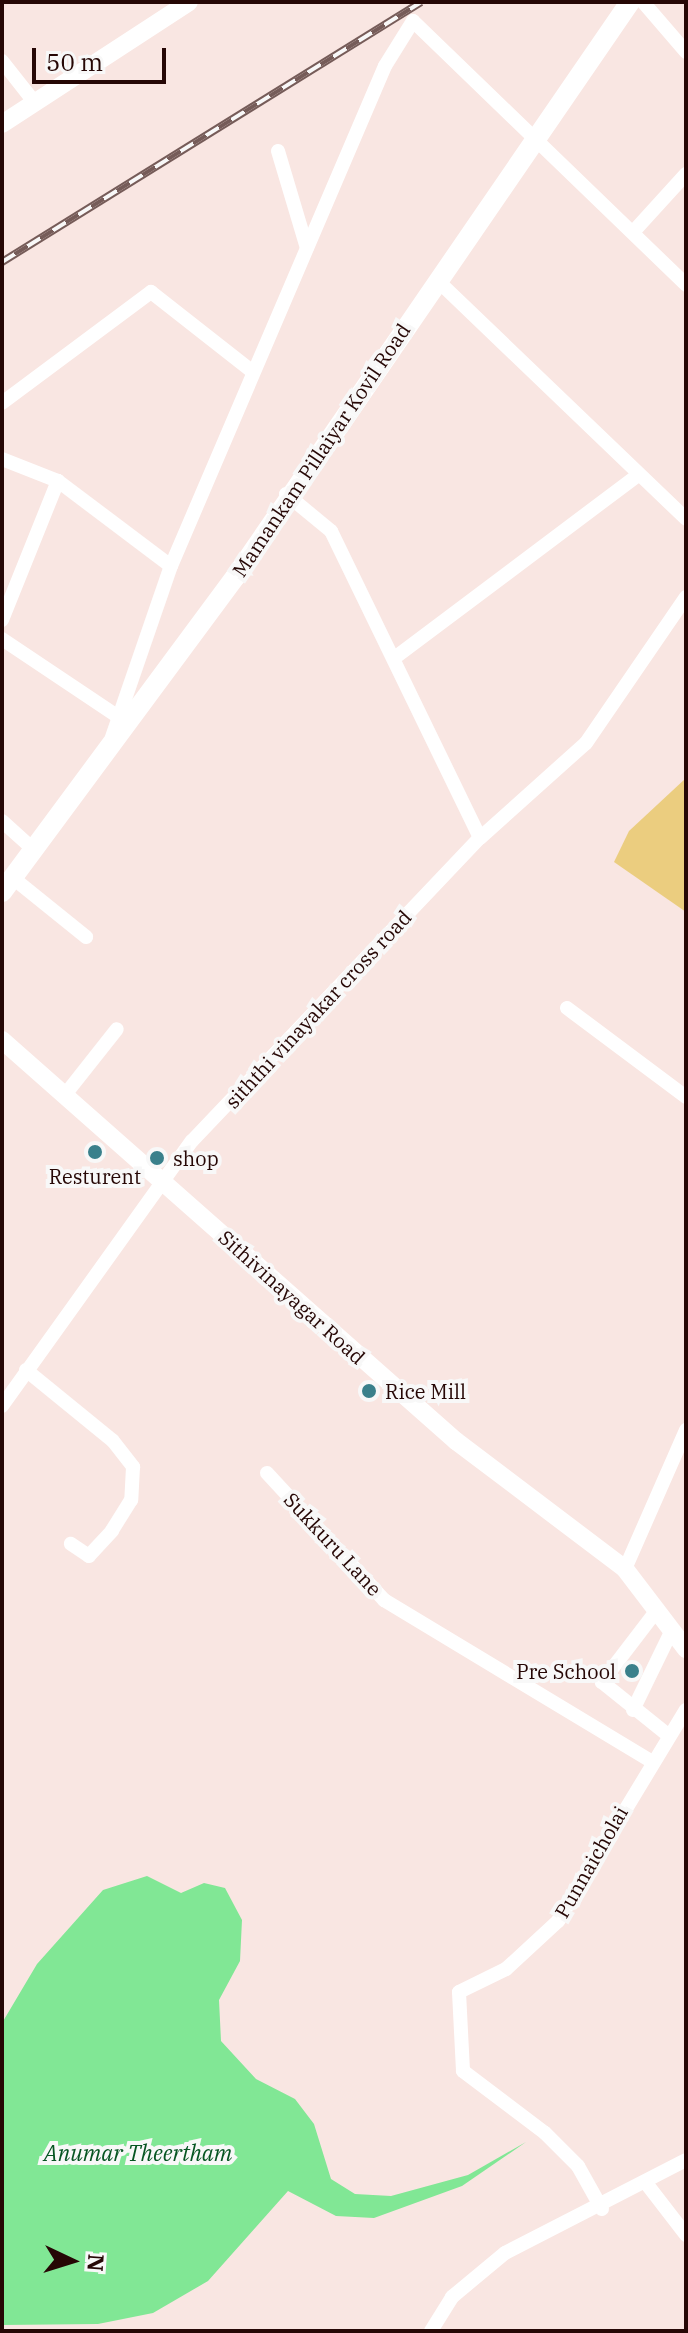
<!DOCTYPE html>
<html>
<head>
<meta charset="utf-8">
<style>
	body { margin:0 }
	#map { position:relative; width:688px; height:2333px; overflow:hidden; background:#f9e6e2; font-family:"IBM Plex Serif",serif }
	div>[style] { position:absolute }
	.green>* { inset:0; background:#ebcd7f }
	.water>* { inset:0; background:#81e795 }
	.minor>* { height:14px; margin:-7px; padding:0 7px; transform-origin:7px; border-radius:7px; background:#fff }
	.tertiary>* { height:18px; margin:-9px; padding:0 9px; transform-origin:9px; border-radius:9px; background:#fff }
	.secondary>* { height:20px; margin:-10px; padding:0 10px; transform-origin:10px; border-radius:10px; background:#fff }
	.rail>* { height:8px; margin-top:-4px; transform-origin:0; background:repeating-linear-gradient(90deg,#f8f8f8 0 15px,#765c59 0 30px); box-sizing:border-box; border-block:2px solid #765c59 }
	.dots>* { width:22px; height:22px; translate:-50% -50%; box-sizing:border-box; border:4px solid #f8f8f8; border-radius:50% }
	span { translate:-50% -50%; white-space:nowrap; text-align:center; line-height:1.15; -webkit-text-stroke:8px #f8f8f8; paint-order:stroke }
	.street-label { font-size:20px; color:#260705 }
	.poi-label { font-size:20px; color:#260705 }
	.left { translate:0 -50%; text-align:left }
	.right { translate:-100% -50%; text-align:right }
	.water-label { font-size:22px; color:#065522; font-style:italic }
	.frame { position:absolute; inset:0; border:4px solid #260705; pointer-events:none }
	.north { position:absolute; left:32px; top:2221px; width:80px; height:80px; -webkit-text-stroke:6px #f8f8f8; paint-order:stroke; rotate:94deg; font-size:22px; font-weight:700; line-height:32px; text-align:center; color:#260705 }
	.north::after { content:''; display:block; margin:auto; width:28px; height:36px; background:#260705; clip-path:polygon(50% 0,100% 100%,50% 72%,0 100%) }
	.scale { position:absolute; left:32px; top:48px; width:134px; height:36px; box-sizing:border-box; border:4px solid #260705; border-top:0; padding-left:10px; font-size:24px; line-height:28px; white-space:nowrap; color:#260705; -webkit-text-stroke:6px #f8f8f8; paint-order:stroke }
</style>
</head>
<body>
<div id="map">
	<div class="green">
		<i style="clip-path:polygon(686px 778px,686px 912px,614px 862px,629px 831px)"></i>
	</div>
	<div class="water">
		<i style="clip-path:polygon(147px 1876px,181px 1893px,204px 1883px,225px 1888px,242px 1920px,240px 1961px,219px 2000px,221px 2041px,256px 2079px,295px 2099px,314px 2124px,331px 2179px,355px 2194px,391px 2196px,468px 2175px,526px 2142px,462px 2186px,374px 2218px,336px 2216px,288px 2191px,208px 2281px,153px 2313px,98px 2324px,2px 2325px,2px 2023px,37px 1964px,103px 1890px)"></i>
	</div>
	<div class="minor">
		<i style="left:643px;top:2px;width:66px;rotate:49.3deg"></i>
		<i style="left:2px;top:61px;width:53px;rotate:51.8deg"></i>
		<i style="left:278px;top:151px;width:101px;rotate:73.4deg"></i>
		<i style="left:635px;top:230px;width:76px;rotate:-47.7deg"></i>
		<i style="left:437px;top:280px;width:345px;rotate:43.8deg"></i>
		<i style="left:2px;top:403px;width:186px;rotate:-36.7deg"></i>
		<i style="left:151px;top:292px;width:130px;rotate:38.1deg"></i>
		<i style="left:2px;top:459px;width:60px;rotate:21.4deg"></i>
		<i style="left:58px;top:481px;width:141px;rotate:37deg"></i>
		<i style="left:286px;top:494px;width:58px;rotate:39.4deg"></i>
		<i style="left:331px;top:531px;width:341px;rotate:64.1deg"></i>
		<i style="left:2px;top:620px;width:150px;rotate:-68.1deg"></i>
		<i style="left:2px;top:639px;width:138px;rotate:33.8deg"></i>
		<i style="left:397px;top:656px;width:298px;rotate:-36.9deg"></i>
		<i style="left:112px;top:737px;width:181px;rotate:-71deg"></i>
		<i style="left:171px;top:566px;width:544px;rotate:-66.83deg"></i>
		<i style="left:385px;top:66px;width:53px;rotate:-58.1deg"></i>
		<i style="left:413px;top:21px;width:380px;rotate:44deg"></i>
		<i style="left:2px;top:821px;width:42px;rotate:42.1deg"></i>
		<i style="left:13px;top:878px;width:94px;rotate:38.9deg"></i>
		<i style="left:567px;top:1008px;width:149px;rotate:36.8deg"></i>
		<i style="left:64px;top:1096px;width:85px;rotate:-51.7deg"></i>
		<i style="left:26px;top:1370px;width:112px;rotate:39.2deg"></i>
		<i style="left:113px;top:1441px;width:33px;rotate:52deg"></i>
		<i style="left:133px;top:1467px;width:33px;rotate:93deg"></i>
		<i style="left:131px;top:1500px;width:36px;rotate:122deg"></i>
		<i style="left:112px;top:1531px;width:34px;rotate:133deg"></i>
		<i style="left:89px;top:1556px;width:22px;rotate:-146deg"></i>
		<i style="left:2px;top:1406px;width:326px;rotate:-54.4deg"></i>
		<i style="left:192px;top:1141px;width:418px;rotate:-46.5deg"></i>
		<i style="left:480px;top:838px;width:142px;rotate:-41.9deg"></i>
		<i style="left:586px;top:743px;width:177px;rotate:-55.6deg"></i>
		<i style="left:267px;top:1473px;width:173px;rotate:47.3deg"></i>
		<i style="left:384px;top:1600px;width:310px;rotate:31.1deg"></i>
		<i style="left:625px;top:1569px;width:152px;rotate:-66.3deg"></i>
		<i style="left:657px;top:1610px;width:91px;rotate:127.4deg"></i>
		<i style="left:602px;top:1682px;width:85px;rotate:38.8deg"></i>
		<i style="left:633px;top:1710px;width:87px;rotate:-64deg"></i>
		<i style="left:646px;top:2183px;width:66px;rotate:52.4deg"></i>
		<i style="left:602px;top:2209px;width:49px;rotate:-119.2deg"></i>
		<i style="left:578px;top:2166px;width:47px;rotate:-135deg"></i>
		<i style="left:545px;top:2133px;width:103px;rotate:-142.9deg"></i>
		<i style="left:463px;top:2071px;width:79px;rotate:-92.9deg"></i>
		<i style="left:459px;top:1992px;width:52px;rotate:-26.1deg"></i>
		<i style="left:506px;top:1969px;width:71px;rotate:-42.7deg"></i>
		<i style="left:558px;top:1921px;width:247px;rotate:-58.8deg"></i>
		<i style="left:431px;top:2331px;width:40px;rotate:-58deg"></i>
		<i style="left:452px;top:2297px;width:69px;rotate:-39.7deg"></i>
		<i style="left:505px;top:2253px;width:203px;rotate:-27.2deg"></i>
	</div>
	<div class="tertiary">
		<i style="left:2px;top:124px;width:223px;rotate:-33.1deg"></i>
		<i style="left:2px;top:1040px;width:606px;rotate:41.45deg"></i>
		<i style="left:456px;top:1441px;width:212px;rotate:37.1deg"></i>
		<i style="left:625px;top:1569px;width:101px;rotate:52.7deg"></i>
	</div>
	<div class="secondary">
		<i style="left:2px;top:892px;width:393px;rotate:-53.5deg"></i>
		<i style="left:236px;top:576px;width:696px;rotate:-55.53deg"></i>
	</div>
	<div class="rail">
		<i style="left:2px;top:262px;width:493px;rotate:-31.8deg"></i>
	</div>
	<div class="dots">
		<i style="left:95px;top:1152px;background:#3a808b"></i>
		<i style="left:157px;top:1158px;background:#3a808b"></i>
		<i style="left:369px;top:1391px;background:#3a808b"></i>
		<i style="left:632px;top:1671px;background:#3a808b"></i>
	</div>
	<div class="street-label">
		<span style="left:321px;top:450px;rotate:-56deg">Mamankam Pillaiyar Kovil Road</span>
		<span style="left:318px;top:1009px;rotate:-47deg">siththi vinayakar cross road</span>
		<span style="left:292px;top:1297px;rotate:42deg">Sithivinayagar Road</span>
		<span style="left:333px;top:1544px;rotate:47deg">Sukkuru Lane</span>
		<span style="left:591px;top:1862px;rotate:-60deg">Punnaicholai</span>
	</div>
	<div class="poi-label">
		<span class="left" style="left:173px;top:1158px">shop</span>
		<span style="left:95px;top:1176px">Resturent</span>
		<span class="left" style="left:385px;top:1391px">Rice Mill</span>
		<span class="right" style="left:616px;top:1671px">Pre School</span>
	</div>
	<div class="water-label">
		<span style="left:138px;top:2153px">Anumar Theertham</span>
	</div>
	<div class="frame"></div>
	<div class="north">N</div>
	<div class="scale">50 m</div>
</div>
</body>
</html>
